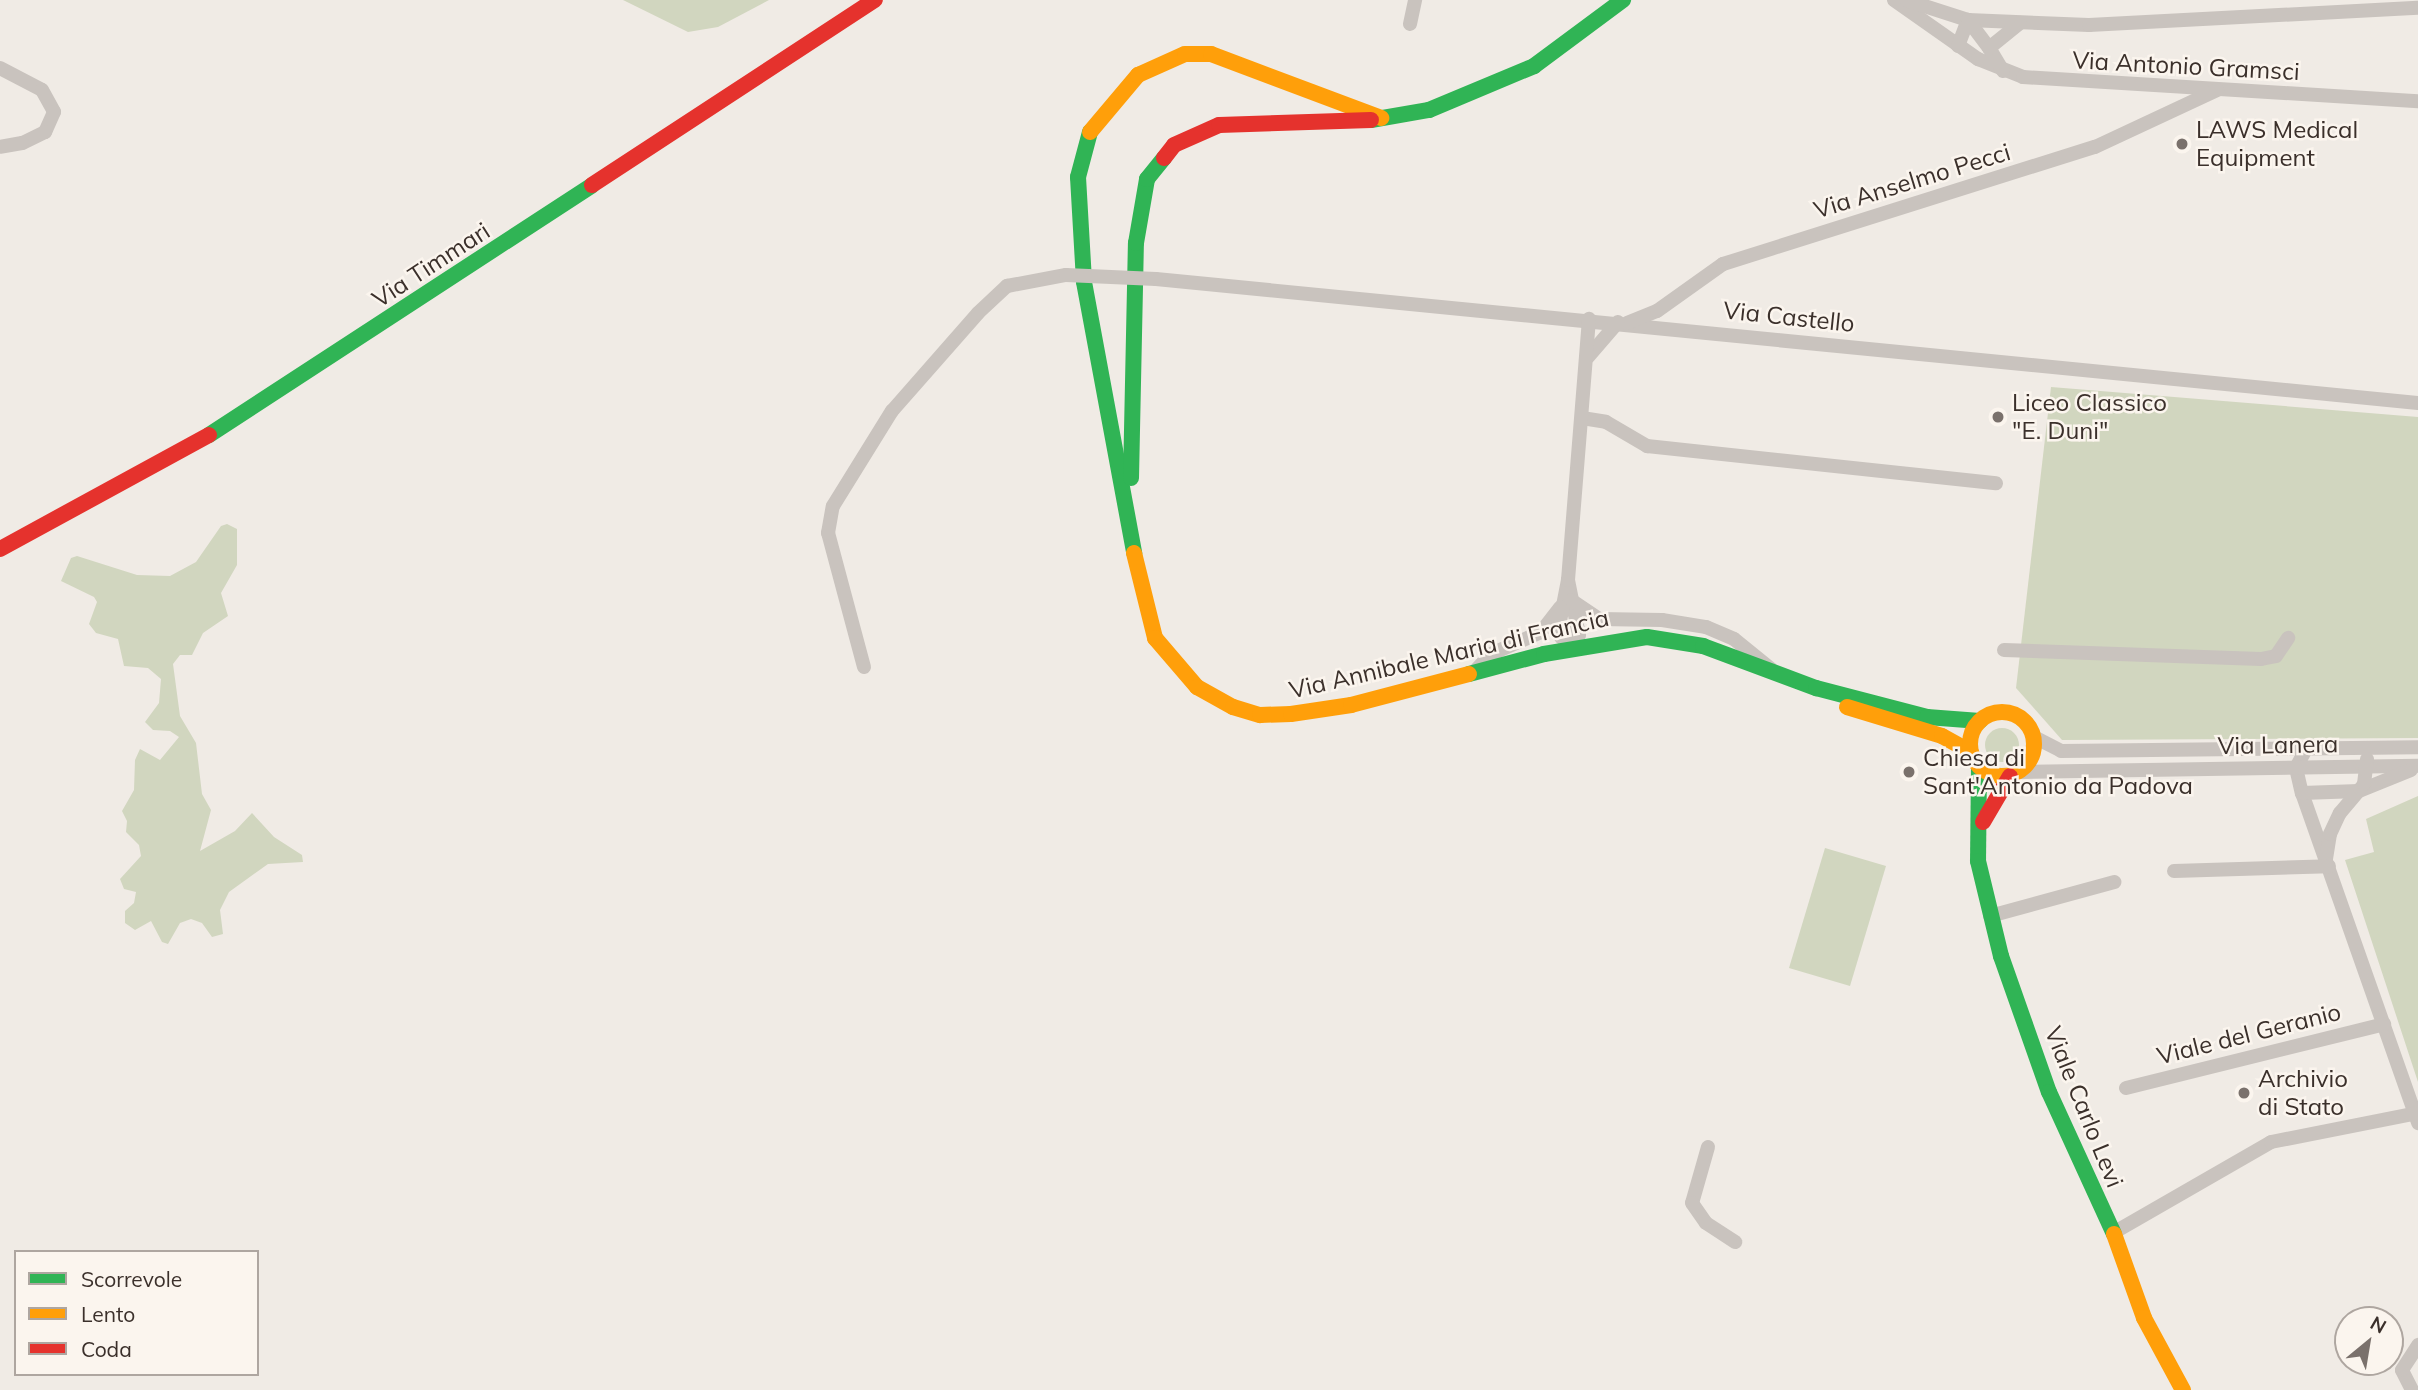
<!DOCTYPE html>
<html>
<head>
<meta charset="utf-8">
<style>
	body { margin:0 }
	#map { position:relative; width:2418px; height:1390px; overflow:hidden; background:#f0ebe5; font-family:Mulish,sans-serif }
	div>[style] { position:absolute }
	.green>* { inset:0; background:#d1d6bf }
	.round { border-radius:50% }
	.street>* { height:14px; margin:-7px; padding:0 7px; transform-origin:7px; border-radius:7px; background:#c9c3be }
	.fast>* { height:16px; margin:-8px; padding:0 8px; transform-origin:8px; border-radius:8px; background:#30b455 }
	.slow>* { height:16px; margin:-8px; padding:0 8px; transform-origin:8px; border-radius:8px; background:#ff9f0a }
	.slow>.ring { margin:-8px; padding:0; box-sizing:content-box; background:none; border:16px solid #ff9f0a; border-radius:50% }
	.jam>* { height:16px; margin:-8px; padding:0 8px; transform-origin:8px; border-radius:8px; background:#e5322d }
	.street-bridge>* { height:14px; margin:-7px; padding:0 7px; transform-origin:7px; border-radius:7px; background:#c9c3be }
	.dots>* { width:19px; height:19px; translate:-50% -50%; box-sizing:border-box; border:4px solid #fbf5ee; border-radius:50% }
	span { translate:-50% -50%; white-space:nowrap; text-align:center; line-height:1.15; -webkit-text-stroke:5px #fbf5ee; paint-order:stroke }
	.street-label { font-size:24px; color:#3b302b }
	.poi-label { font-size:24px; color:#3b302b }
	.left { translate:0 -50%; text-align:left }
	.legend { position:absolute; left:14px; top:1250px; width:245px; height:126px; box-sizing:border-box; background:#fbf5ee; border:2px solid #aea6a0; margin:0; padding:9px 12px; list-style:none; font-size:21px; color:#3b302b }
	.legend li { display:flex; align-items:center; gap:14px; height:35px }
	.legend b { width:35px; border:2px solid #aea6a0 }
	.north { position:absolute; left:2334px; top:1306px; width:70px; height:70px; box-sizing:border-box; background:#fbf5ee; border:2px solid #aea6a0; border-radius:50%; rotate:30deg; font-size:19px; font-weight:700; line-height:28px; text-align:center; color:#3b302b }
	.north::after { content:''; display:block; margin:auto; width:24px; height:32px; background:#7a716c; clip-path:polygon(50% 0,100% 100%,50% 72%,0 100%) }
</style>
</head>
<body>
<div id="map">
	<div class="green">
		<i style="clip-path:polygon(623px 0,769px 0,718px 27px,688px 32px)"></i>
		<i style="clip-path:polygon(2051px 387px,2418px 417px,2418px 738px,2062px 740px,2016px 688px)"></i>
		<i style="clip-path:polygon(227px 524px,237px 529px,237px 565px,221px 593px,228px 616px,203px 633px,192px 655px,180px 655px,173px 664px,180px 716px,196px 743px,202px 794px,211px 810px,200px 851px,235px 831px,252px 813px,274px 837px,302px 855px,303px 862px,268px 864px,229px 892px,220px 910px,223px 934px,212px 937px,202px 923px,191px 919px,180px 923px,168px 944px,162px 942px,151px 921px,135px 930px,125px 923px,125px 911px,134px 903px,136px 892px,124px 889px,120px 879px,141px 856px,139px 845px,126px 832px,127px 821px,122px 811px,134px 790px,135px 760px,140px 749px,160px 760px,179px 737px,170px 731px,153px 730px,145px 722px,159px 703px,161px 679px,148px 668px,124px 666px,118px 639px,96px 633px,89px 624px,97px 602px,94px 597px,61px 581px,71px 558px,77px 556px,137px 575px,170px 576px,196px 562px,221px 526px)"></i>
		<i class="round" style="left:1985px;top:728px;width:34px;height:34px"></i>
		<i style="clip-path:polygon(2418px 796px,2418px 1082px,2345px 860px,2374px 852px,2366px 819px)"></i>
		<i style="clip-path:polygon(1825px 848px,1886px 866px,1850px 986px,1789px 968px)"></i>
	</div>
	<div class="street">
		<i style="left:1894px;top:0;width:103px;rotate:35.1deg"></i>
		<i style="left:1978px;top:59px;width:48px;rotate:21.8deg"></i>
		<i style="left:2023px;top:77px;width:396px;rotate:3.5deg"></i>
		<i style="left:1906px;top:0;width:65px;rotate:17.9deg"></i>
		<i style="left:1968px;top:20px;width:121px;rotate:2.4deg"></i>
		<i style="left:2089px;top:25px;width:329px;rotate:-3deg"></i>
		<i style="left:1410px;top:24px;width:25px;rotate:-78deg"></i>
		<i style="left:1958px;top:46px;width:28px;rotate:-69deg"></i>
		<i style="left:1968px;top:20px;width:35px;rotate:53deg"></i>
		<i style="left:0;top:68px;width:47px;rotate:27.6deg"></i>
		<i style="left:42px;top:90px;width:25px;rotate:61deg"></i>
		<i style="left:54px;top:112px;width:22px;rotate:114deg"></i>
		<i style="left:45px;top:132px;width:25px;rotate:154deg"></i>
		<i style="left:22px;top:143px;width:22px;rotate:170deg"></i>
		<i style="left:2003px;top:71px;width:27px;rotate:-121deg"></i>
		<i style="left:1989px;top:48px;width:40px;rotate:-39deg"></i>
		<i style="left:1156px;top:279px;width:1268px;rotate:5.61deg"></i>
		<i style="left:1627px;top:323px;width:32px;rotate:-22deg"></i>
		<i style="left:1657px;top:311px;width:81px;rotate:-35.5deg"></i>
		<i style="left:1723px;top:264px;width:390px;rotate:-17.5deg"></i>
		<i style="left:2095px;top:147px;width:135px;rotate:-25deg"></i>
		<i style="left:1588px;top:357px;width:46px;rotate:-49.4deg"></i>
		<i style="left:1582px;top:418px;width:24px;rotate:9deg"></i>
		<i style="left:1606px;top:422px;width:48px;rotate:30.3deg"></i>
		<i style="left:1647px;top:446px;width:351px;rotate:6.1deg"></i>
		<i style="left:1568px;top:580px;width:56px;rotate:78.7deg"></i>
		<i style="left:1579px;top:635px;width:14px;rotate:111deg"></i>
		<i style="left:1574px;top:648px;width:17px;rotate:-140deg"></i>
		<i style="left:1561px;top:637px;width:16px;rotate:-94deg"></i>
		<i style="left:1560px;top:621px;width:42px;rotate:-79deg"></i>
		<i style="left:1568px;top:580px;width:262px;rotate:-85.4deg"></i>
		<i style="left:1571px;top:600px;width:34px;rotate:34deg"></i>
		<i style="left:1599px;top:619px;width:63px;rotate:0.9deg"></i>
		<i style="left:1662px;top:620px;width:45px;rotate:9deg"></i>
		<i style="left:1706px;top:627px;width:30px;rotate:23deg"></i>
		<i style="left:1734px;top:639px;width:48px;rotate:39deg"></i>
		<i style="left:2004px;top:650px;width:257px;rotate:2deg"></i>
		<i style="left:2261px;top:659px;width:15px;rotate:-11deg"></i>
		<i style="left:2276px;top:656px;width:22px;rotate:-56deg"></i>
		<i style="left:864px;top:667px;width:139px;rotate:-105deg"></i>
		<i style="left:828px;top:533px;width:27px;rotate:-80deg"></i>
		<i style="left:833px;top:506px;width:112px;rotate:-58.2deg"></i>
		<i style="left:892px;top:411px;width:130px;rotate:-48.7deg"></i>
		<i style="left:978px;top:313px;width:40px;rotate:-43deg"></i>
		<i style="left:1007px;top:286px;width:60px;rotate:-10.6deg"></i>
		<i style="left:1475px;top:671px;width:23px;rotate:-47deg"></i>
		<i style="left:1491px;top:654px;width:55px;rotate:-23.7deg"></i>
		<i style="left:1541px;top:632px;width:31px;rotate:-52deg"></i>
		<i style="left:2034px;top:737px;width:30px;rotate:27deg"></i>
		<i style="left:2061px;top:751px;width:357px;rotate:-0.6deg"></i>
		<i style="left:2306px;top:749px;width:21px;rotate:118deg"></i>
		<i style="left:2296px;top:768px;width:26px;rotate:77deg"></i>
		<i style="left:2302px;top:793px;width:350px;rotate:70.6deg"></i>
		<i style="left:2020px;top:772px;width:398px;rotate:-0.9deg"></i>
		<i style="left:2302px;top:793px;width:57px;rotate:-2deg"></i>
		<i style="left:2359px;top:791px;width:56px;rotate:-22deg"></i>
		<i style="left:2326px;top:859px;width:25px;rotate:-81deg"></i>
		<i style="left:2330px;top:834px;width:23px;rotate:-65deg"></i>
		<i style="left:2340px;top:813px;width:38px;rotate:-50deg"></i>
		<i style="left:2364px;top:784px;width:25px;rotate:-83deg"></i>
		<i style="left:2174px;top:871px;width:155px;rotate:-1.8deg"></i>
		<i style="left:1990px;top:916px;width:129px;rotate:-15.3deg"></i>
		<i style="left:2126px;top:1088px;width:266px;rotate:-13.9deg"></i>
		<i style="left:1708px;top:1147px;width:58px;rotate:105.9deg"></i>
		<i style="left:1692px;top:1203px;width:24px;rotate:55deg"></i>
		<i style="left:1706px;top:1223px;width:35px;rotate:33deg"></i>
		<i style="left:2113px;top:1233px;width:182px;rotate:-29.9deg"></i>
		<i style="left:2271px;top:1142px;width:145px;rotate:-11.2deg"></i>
		<i style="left:2412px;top:1390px;width:22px;rotate:-117deg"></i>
		<i style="left:2402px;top:1370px;width:30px;rotate:-57deg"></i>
	</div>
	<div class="fast">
		<i style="left:1371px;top:120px;width:59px;rotate:-9.8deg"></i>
		<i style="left:1429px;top:110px;width:114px;rotate:-22.7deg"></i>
		<i style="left:1534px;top:66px;width:111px;rotate:-36.6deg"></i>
		<i style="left:1090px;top:132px;width:47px;rotate:104.9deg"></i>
		<i style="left:1078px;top:177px;width:105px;rotate:86.7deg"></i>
		<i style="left:1084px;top:282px;width:276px;rotate:79.5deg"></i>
		<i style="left:209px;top:435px;width:457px;rotate:-33.1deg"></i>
		<i style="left:1131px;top:478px;width:235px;rotate:-88.8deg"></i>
		<i style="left:1136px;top:243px;width:65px;rotate:-80.2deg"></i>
		<i style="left:1147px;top:179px;width:27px;rotate:-51deg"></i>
		<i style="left:1469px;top:674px;width:78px;rotate:-14.9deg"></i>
		<i style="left:1544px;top:654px;width:104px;rotate:-9.4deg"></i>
		<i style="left:1647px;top:637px;width:57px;rotate:9.1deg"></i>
		<i style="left:1703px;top:646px;width:121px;rotate:20.4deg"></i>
		<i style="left:1816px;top:688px;width:115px;rotate:14.6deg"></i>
		<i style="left:1927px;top:717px;width:53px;rotate:4.3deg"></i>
		<i style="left:1979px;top:767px;width:94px;rotate:90.6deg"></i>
		<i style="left:1978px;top:861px;width:98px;rotate:76.4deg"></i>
		<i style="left:2001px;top:956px;width:144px;rotate:70.6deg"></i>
		<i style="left:2049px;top:1092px;width:156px;rotate:65.4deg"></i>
	</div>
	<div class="slow">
		<i style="left:1090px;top:132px;width:75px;rotate:-49.9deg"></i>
		<i style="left:1138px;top:75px;width:51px;rotate:-24.1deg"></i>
		<i style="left:1185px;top:54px;width:26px"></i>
		<i style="left:1211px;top:54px;width:182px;rotate:20.6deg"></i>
		<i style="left:1134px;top:553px;width:88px;rotate:76.1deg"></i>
		<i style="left:1155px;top:638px;width:65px;rotate:49.4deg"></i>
		<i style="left:1197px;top:687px;width:41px;rotate:29.1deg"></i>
		<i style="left:1233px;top:707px;width:28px;rotate:17deg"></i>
		<i style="left:1260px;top:715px;width:31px;rotate:-2deg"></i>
		<i style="left:1291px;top:714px;width:61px;rotate:-8.5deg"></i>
		<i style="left:1351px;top:705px;width:122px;rotate:-14.7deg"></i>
		<i style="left:1847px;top:707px;width:99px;rotate:17deg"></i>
		<i style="left:1942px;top:736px;width:33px;rotate:29deg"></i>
		<i class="ring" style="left:1970px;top:712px;width:48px;height:48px"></i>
		<i style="left:2114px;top:1234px;width:89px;rotate:70.3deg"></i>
		<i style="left:2144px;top:1318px;width:82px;rotate:61.6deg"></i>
	</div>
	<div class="jam">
		<i style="left:1164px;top:158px;width:16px;rotate:-52deg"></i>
		<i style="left:1174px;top:145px;width:49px;rotate:-24deg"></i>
		<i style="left:1219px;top:125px;width:152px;rotate:-1.9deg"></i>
		<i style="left:592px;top:185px;width:338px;rotate:-33.2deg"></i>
		<i style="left:0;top:549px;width:238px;rotate:-28.6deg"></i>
		<i style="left:1983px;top:822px;width:53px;rotate:-59.6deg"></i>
	</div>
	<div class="street-bridge">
		<i style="left:1066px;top:275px;width:90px;rotate:2.5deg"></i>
	</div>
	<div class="dots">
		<i style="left:2182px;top:144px;background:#7a716c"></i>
		<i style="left:1998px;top:417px;background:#7a716c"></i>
		<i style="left:1909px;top:772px;background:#7a716c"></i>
		<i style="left:2244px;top:1093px;background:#7a716c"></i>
	</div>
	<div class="street-label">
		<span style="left:2186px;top:66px;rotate:3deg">Via Antonio Gramsci</span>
		<span style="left:1912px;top:181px;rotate:-17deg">Via Anselmo Pecci</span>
		<span style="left:431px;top:265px;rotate:-33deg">Via Timmari</span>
		<span style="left:1789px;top:317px;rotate:6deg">Via Castello</span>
		<span style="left:1449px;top:654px;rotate:-13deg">Via Annibale Maria di Francia</span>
		<span style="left:2278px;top:745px;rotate:-1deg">Via Lanera</span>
		<span style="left:2249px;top:1034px;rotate:-14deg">Viale del Geranio</span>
		<span style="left:2084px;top:1107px;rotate:68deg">Viale Carlo Levi</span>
	</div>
	<div class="poi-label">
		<span class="left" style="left:2196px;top:144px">LAWS Medical<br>Equipment</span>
		<span class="left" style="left:2012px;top:417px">Liceo Classico<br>"E. Duni"</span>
		<span class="left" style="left:1923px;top:772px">Chiesa di<br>Sant'Antonio da Padova</span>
		<span class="left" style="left:2258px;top:1093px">Archivio<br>di Stato</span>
	</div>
	<ul class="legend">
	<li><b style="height:9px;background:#30b455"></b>Scorrevole</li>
	<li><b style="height:9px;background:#ff9f0a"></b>Lento</li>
	<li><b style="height:9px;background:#e5322d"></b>Coda</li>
	</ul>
	<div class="north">N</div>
</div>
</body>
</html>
